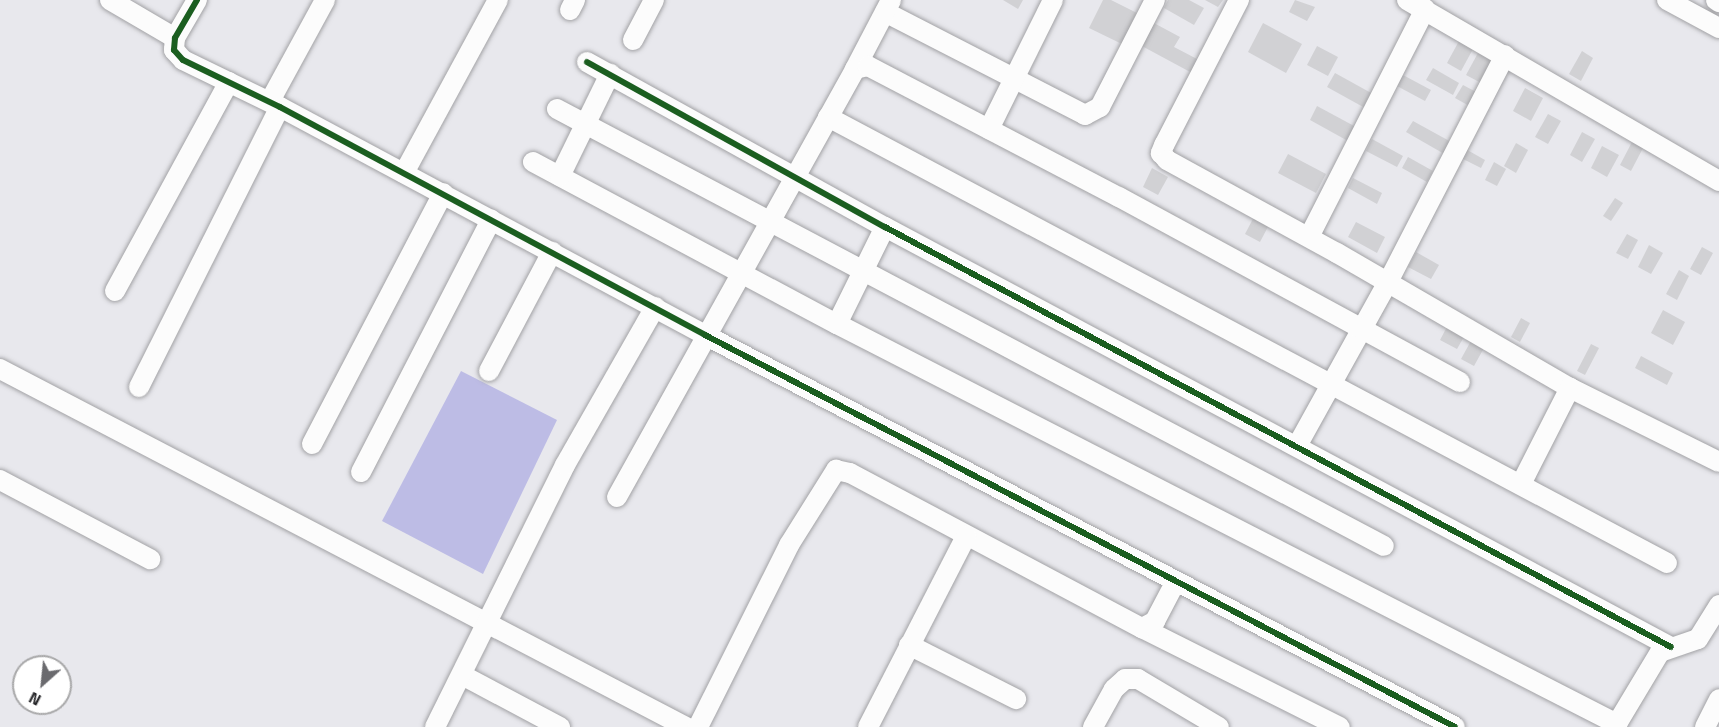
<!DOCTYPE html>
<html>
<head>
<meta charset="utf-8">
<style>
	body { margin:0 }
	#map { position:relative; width:1719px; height:727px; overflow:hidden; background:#e8e8ed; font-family:"Titillium Web",sans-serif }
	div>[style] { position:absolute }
	.water>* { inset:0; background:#bdbce5 }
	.building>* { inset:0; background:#d1d1d4 }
	.roads { filter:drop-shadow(0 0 2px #a2a2a5) drop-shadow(0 0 2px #a2a2a5) }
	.minor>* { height:20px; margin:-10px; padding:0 10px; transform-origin:10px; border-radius:10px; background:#fcfcfc }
	.cycleway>* { height:6px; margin:-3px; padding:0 3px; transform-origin:3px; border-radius:3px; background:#1b5e20 }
	span { translate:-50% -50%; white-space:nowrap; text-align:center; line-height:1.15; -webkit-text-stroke:5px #fff; paint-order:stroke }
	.north { position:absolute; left:12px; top:655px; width:60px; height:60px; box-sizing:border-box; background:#fff; border:2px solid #a8a8a9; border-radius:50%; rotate:207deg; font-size:16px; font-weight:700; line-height:24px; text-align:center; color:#262629 }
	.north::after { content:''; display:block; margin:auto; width:21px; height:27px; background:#6a6a6e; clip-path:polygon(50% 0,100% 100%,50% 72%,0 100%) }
</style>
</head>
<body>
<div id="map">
	<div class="water">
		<i style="clip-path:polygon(461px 371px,557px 420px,483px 574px,382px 521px)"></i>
	</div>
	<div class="building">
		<i style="clip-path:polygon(1003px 0,1023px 0,1018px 9px)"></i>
		<i style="clip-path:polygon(1103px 0,1111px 0,1141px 15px,1126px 46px,1089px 28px)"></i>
		<i style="clip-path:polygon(1168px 0,1189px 0,1204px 8px,1194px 25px,1164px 8px)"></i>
		<i style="clip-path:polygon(1205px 0,1223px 0,1218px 7px)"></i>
		<i style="clip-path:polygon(1295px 0,1315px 7px,1307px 21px,1289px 12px)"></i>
		<i style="clip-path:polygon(1152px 22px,1180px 37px,1174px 47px,1199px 60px,1192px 73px,1140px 45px)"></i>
		<i style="clip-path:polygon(1263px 23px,1302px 44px,1286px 73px,1248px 52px)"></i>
		<i style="clip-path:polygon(1459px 41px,1473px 49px,1461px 71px,1447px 63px)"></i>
		<i style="clip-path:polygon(1317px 46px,1338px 57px,1328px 76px,1307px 65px)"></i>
		<i style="clip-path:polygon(1582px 51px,1593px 58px,1581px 81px,1569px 74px)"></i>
		<i style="clip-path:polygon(1478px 53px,1495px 61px,1483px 84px,1466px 75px)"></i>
		<i style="clip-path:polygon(1433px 68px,1459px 83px,1453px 95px,1426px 80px)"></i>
		<i style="clip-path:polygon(1335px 73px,1373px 94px,1365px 108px,1327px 87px)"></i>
		<i style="clip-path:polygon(1403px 75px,1431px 90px,1425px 101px,1397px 86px)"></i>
		<i style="clip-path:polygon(1463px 85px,1478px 93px,1471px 107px,1455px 98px)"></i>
		<i style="clip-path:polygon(1525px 88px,1543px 98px,1531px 121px,1513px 111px)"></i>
		<i style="clip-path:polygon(1317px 106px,1356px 127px,1348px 141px,1310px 120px)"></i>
		<i style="clip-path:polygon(1548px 114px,1561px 121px,1548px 144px,1535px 137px)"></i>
		<i style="clip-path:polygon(1413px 121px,1453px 143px,1446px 155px,1406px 132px)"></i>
		<i style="clip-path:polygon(1582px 132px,1595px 139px,1582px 162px,1570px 155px)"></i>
		<i style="clip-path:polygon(1372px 139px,1403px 156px,1397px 167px,1366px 151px)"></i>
		<i style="clip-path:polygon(1632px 142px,1643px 148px,1631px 171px,1620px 165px)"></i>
		<i style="clip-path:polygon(1516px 143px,1528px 150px,1516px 173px,1504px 166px)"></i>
		<i style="clip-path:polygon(1602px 146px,1619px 155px,1607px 177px,1591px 168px)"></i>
		<i style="clip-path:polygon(1462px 147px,1485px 160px,1481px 168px,1457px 156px)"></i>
		<i style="clip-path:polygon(1288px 154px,1326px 174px,1316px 193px,1278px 173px)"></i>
		<i style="clip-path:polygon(1408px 157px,1433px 171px,1427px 182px,1402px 168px)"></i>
		<i style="clip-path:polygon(1494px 162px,1506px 169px,1497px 186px,1485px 180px)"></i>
		<i style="clip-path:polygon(1152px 168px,1168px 177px,1158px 195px,1143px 187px)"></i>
		<i style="clip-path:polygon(1353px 178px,1382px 193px,1377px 204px,1348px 188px)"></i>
		<i style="clip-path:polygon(1615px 198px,1623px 203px,1611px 221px,1603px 216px)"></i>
		<i style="clip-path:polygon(1255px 215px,1270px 223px,1260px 242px,1245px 234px)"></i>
		<i style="clip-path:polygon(1356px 222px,1385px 237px,1377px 253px,1348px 237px)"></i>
		<i style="clip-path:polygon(1627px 234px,1638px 240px,1628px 259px,1616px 253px)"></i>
		<i style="clip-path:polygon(1649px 245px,1663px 253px,1651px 274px,1638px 267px)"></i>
		<i style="clip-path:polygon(1702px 247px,1713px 253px,1701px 275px,1690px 269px)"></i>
		<i style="clip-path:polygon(1416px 252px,1439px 265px,1431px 279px,1408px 267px)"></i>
		<i style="clip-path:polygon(1679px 270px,1689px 276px,1677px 300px,1666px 294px)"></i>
		<i style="clip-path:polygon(1663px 310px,1685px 322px,1673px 345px,1651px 333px)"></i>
		<i style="clip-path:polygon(1521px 318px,1530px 323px,1520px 342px,1511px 337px)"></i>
		<i style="clip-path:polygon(1448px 325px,1465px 335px,1457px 349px,1440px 340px)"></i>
		<i style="clip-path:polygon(1472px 339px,1485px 346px,1474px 366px,1461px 359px)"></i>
		<i style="clip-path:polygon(1591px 344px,1599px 348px,1585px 375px,1577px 371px)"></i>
		<i style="clip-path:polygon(1641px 356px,1673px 373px,1667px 385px,1635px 368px)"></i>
	</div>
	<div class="roads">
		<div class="minor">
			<i style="left:110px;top:0;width:75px;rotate:30.3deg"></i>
			<i style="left:197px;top:0;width:44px;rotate:120.1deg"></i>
			<i style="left:175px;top:38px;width:12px;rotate:95deg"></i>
			<i style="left:174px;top:50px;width:13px;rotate:48deg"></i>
			<i style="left:183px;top:60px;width:108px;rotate:25.9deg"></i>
			<i style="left:280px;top:107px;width:482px;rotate:28.2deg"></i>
			<i style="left:705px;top:335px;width:846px;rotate:27.59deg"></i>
			<i style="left:1239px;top:0;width:163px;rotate:117.3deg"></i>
			<i style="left:1164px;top:145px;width:9px;rotate:111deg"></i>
			<i style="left:1161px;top:153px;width:9px;rotate:49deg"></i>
			<i style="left:1167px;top:160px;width:194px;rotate:28.7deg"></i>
			<i style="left:1337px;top:253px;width:269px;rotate:30.1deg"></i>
			<i style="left:1570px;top:388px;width:166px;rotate:26.4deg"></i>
			<i style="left:1407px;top:0;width:361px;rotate:30.1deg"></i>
			<i style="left:1667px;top:0;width:59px;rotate:28.3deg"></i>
			<i style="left:1716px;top:0;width:4px;rotate:34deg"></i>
			<i style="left:570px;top:10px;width:11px;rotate:-63deg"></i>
			<i style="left:885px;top:12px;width:225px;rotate:27.2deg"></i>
			<i style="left:1085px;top:115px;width:17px;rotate:-28deg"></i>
			<i style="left:1100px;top:107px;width:120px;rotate:-62.8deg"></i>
			<i style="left:633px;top:40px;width:45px;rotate:-62.3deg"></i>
			<i style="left:587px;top:62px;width:341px;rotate:29deg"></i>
			<i style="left:885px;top:227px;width:891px;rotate:28.12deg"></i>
			<i style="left:855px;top:69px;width:78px;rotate:-62.4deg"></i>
			<i style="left:270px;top:101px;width:115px;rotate:-61.4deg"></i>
			<i style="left:557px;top:109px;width:935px;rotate:27.85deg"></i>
			<i style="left:828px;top:117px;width:950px;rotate:27.99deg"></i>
			<i style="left:989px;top:129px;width:144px;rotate:-63.6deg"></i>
			<i style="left:533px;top:162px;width:344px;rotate:28.1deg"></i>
			<i style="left:837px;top:324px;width:877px;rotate:27.15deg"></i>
			<i style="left:404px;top:173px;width:197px;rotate:-61.5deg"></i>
			<i style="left:560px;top:176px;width:114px;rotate:-63.9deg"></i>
			<i style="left:1309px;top:237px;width:256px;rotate:-63deg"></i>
			<i style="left:115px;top:291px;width:238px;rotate:-61.4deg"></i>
			<i style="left:837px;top:324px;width:108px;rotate:-63.7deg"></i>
			<i style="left:0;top:369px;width:774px;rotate:27.56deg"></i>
			<i style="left:489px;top:371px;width:135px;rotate:-62.1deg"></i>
			<i style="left:139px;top:387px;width:313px;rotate:-63.3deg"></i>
			<i style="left:312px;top:444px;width:283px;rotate:-62.4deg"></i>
			<i style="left:1297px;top:446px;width:188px;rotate:-61deg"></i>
			<i style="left:1388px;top:282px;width:255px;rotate:-62.7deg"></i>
			<i style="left:361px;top:472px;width:284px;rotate:-62.7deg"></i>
			<i style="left:0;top:480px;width:170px;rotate:27.8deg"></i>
			<i style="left:1521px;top:484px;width:108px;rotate:-63deg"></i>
			<i style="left:617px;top:497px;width:490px;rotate:-60.9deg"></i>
			<i style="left:855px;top:69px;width:13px;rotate:-13deg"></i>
			<i style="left:868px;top:66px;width:283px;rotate:27.6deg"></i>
			<i style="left:1119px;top:197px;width:388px;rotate:28.5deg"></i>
			<i style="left:1142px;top:628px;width:221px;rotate:26.6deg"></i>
			<i style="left:909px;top:645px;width:120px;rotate:26.8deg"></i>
			<i style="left:462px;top:675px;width:111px;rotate:28deg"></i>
			<i style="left:435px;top:727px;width:292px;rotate:-63.6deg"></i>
			<i style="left:565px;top:465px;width:182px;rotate:-60.3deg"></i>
			<i style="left:698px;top:727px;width:203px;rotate:-63.4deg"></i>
			<i style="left:789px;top:545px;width:89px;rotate:-57.9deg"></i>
			<i style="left:836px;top:470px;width:14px;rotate:12deg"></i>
			<i style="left:850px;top:473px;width:331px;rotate:28deg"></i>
			<i style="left:1142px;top:628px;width:15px;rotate:-28deg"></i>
			<i style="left:1155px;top:621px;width:45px;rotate:-62.3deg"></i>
			<i style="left:868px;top:727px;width:215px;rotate:-62.8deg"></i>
			<i style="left:1093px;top:727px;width:43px;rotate:-61.1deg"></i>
			<i style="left:1114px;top:689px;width:15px;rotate:-42deg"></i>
			<i style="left:1125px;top:679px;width:13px"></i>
			<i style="left:1138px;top:679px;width:94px;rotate:30.7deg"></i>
			<i style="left:1615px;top:727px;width:87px;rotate:-59deg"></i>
			<i style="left:1660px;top:652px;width:40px;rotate:-18.9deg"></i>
			<i style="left:1698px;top:639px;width:40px;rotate:-58deg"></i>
			<i style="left:1705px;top:727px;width:31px;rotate:-63deg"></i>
		</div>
	</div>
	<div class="cycleway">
		<i style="left:197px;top:0;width:44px;rotate:120.1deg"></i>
		<i style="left:175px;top:38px;width:12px;rotate:95deg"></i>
		<i style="left:174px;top:50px;width:13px;rotate:48deg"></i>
		<i style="left:183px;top:60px;width:108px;rotate:25.9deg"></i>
		<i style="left:280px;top:107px;width:482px;rotate:28.2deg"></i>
		<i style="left:705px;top:335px;width:846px;rotate:27.59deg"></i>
		<i style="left:587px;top:62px;width:341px;rotate:29deg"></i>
		<i style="left:885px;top:227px;width:891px;rotate:28.12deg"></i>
	</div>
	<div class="north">N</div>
</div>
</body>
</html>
